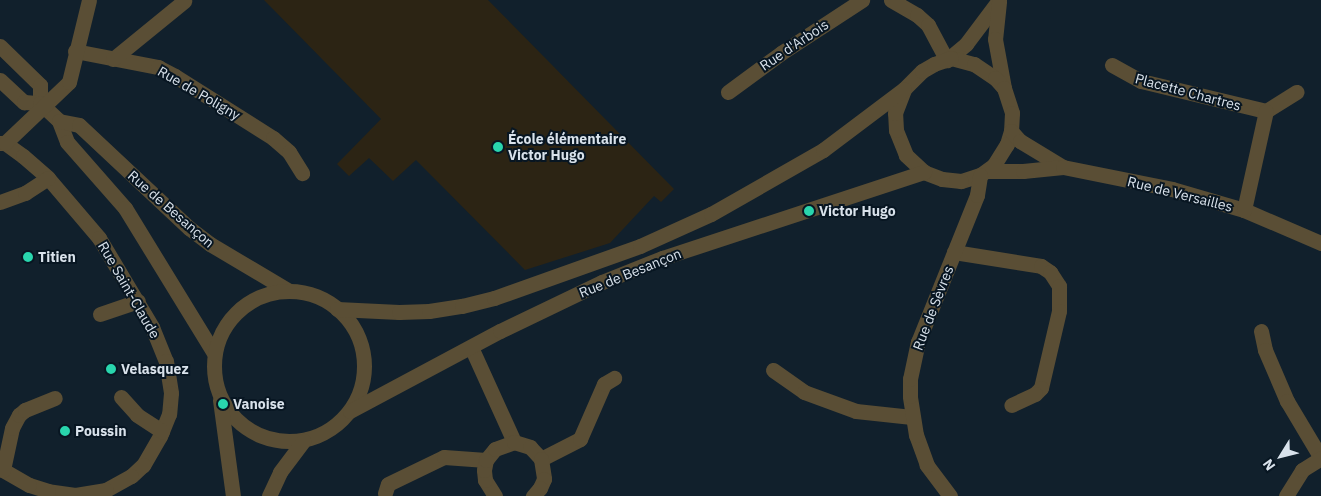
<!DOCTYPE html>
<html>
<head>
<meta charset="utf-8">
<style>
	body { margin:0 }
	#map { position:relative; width:1321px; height:496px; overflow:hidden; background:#11202c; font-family:"IBM Plex Sans",sans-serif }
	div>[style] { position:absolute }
	.education>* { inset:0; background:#2c2414 }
	.minor>* { height:15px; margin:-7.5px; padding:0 7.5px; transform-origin:7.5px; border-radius:7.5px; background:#5a4e35 }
	.minor>.ring { margin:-7.5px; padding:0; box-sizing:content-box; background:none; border:15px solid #5a4e35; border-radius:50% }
	.dots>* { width:14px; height:14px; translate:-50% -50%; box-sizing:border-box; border:2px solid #081622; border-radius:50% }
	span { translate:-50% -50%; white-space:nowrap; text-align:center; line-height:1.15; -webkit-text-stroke:4px #081622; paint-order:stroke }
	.street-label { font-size:14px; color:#d9e2eb }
	.poi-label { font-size:14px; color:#d9e2eb; font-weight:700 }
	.left { translate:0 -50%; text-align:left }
	.north { position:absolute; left:1256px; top:431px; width:50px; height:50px; -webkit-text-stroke:4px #081622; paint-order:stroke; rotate:234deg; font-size:14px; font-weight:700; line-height:20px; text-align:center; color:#d9e2eb }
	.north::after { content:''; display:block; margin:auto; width:18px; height:22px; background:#d9e2eb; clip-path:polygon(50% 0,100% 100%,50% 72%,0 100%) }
</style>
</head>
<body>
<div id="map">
	<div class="education">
		<i style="clip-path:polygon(264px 0,488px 0,674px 189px,661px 202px,654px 196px,610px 243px,525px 270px,416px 160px,393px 181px,369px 158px,349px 176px,337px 164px,381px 119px)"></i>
	</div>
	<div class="minor">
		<i style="left:891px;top:0;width:30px;rotate:30deg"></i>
		<i style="left:917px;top:15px;width:15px;rotate:42deg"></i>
		<i style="left:928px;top:25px;width:40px;rotate:62deg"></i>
		<i style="left:947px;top:60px;width:25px;rotate:-40deg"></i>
		<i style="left:966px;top:44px;width:55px;rotate:-53.1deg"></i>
		<i style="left:999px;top:2px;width:37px;rotate:96deg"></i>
		<i style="left:995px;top:39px;width:50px;rotate:79.6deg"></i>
		<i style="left:0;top:46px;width:56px;rotate:44.3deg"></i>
		<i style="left:40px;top:85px;width:18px;rotate:90deg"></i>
		<i style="left:75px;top:51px;width:85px;rotate:10.9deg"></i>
		<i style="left:158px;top:67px;width:19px;rotate:28deg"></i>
		<i style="left:175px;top:76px;width:116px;rotate:32.3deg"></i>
		<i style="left:273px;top:138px;width:21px;rotate:41deg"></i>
		<i style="left:289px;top:152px;width:25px;rotate:58deg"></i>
		<i style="left:951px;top:58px;width:24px;rotate:15deg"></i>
		<i style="left:974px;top:64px;width:25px;rotate:34deg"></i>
		<i style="left:995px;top:78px;width:13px;rotate:48deg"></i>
		<i style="left:1004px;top:88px;width:26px;rotate:72deg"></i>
		<i style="left:1012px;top:113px;width:18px;rotate:93deg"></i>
		<i style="left:1011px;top:131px;width:14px;rotate:107deg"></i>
		<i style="left:1007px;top:144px;width:25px;rotate:122deg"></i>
		<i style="left:994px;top:165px;width:17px;rotate:144deg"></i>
		<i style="left:980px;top:175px;width:20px;rotate:162deg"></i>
		<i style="left:961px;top:181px;width:19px;rotate:-174deg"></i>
		<i style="left:942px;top:179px;width:19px;rotate:-159deg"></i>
		<i style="left:924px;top:172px;width:25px;rotate:-137deg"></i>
		<i style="left:906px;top:155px;width:27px;rotate:-112deg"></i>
		<i style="left:896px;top:130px;width:17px;rotate:-93deg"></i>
		<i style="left:895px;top:113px;width:26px;rotate:-69deg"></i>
		<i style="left:904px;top:89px;width:25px;rotate:-45deg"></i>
		<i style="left:922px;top:71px;width:14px;rotate:-30deg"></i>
		<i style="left:934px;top:64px;width:18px;rotate:-19deg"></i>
		<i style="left:113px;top:59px;width:92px;rotate:-39.2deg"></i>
		<i style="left:1112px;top:65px;width:33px;rotate:29deg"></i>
		<i style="left:1141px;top:81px;width:129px;rotate:13.5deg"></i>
		<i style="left:1266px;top:111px;width:36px;rotate:-32deg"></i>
		<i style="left:0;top:80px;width:33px;rotate:43deg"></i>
		<i style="left:24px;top:102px;width:16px;rotate:4deg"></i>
		<i style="left:40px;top:103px;width:26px;rotate:43deg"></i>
		<i style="left:59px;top:121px;width:22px;rotate:69deg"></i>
		<i style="left:67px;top:142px;width:88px;rotate:48.7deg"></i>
		<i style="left:125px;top:208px;width:170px;rotate:58.5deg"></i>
		<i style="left:728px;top:92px;width:66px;rotate:-36.3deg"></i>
		<i style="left:781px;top:53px;width:97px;rotate:-33.2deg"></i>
		<i style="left:59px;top:121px;width:20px;rotate:11deg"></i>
		<i style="left:79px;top:125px;width:151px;rotate:43.1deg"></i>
		<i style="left:189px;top:228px;width:26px;rotate:37deg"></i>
		<i style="left:210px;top:244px;width:92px;rotate:30.7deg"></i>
		<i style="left:1011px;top:131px;width:13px;rotate:48deg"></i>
		<i style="left:1020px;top:141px;width:50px;rotate:31.2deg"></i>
		<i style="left:0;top:143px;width:5px"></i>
		<i style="left:5px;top:143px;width:22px;rotate:36deg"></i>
		<i style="left:23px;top:156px;width:33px;rotate:41deg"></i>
		<i style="left:48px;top:178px;width:79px;rotate:49.6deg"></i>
		<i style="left:99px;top:238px;width:104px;rotate:59.2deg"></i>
		<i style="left:152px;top:327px;width:37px;rotate:68deg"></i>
		<i style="left:166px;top:361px;width:32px;rotate:81deg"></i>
		<i style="left:171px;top:393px;width:21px;rotate:95deg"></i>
		<i style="left:169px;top:414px;width:24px;rotate:112deg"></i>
		<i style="left:160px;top:436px;width:34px;rotate:120deg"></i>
		<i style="left:143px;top:465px;width:16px;rotate:137deg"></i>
		<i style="left:131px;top:476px;width:29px;rotate:151deg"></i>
		<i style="left:106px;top:490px;width:31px;rotate:171deg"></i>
		<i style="left:75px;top:495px;width:27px;rotate:-172deg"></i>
		<i style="left:48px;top:491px;width:20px;rotate:-162deg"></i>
		<i style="left:29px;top:485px;width:30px;rotate:-150deg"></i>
		<i style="left:3px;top:470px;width:43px;rotate:-77.9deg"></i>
		<i style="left:12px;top:428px;width:15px;rotate:-62deg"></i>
		<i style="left:19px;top:415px;width:8px;rotate:-40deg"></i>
		<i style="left:25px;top:410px;width:32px;rotate:-22deg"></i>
		<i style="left:5px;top:143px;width:88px;rotate:-43.6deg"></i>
		<i style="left:69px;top:82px;width:84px;rotate:-76.3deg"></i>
		<i style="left:987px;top:171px;width:36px"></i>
		<i style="left:1023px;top:171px;width:40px;rotate:-5.7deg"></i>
		<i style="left:1063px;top:167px;width:111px;rotate:11.4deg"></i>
		<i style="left:1172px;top:189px;width:75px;rotate:16.3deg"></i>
		<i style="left:1244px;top:210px;width:84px;rotate:23.2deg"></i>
		<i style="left:0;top:202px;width:27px;rotate:-20deg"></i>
		<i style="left:25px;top:193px;width:27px;rotate:-33deg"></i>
		<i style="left:1244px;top:210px;width:101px;rotate:-77.5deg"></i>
		<i style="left:954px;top:252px;width:88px;rotate:9.1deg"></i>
		<i style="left:1041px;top:266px;width:11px;rotate:34deg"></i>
		<i style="left:1050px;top:272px;width:17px;rotate:57deg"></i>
		<i style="left:1059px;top:286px;width:25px;rotate:90deg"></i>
		<i style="left:1059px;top:311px;width:79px;rotate:103.2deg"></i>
		<i style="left:1041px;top:388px;width:8px;rotate:135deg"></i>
		<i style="left:1035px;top:394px;width:26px;rotate:155deg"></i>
		<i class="ring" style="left:214px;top:291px;width:135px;height:135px"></i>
		<i style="left:337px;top:309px;width:62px;rotate:2.8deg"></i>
		<i style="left:399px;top:312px;width:30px;rotate:-2deg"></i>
		<i style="left:429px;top:311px;width:33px;rotate:-9deg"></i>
		<i style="left:462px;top:306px;width:33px;rotate:-14deg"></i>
		<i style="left:494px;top:298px;width:155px;rotate:-19.6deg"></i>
		<i style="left:640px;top:246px;width:78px;rotate:-24.3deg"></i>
		<i style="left:711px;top:214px;width:129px;rotate:-29.7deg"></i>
		<i style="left:823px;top:150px;width:101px;rotate:-37deg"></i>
		<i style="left:100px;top:314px;width:40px;rotate:-18.9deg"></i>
		<i style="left:1261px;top:331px;width:19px;rotate:78deg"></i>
		<i style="left:1265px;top:350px;width:56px;rotate:66.7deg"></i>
		<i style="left:1287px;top:401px;width:66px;rotate:59.2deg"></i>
		<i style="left:471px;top:347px;width:104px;rotate:65.6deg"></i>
		<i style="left:773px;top:370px;width:38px;rotate:35deg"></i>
		<i style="left:804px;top:392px;width:55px;rotate:20.1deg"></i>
		<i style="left:856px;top:411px;width:56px;rotate:6.1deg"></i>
		<i style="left:121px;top:397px;width:24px;rotate:48deg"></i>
		<i style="left:137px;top:415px;width:30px;rotate:33deg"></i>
		<i style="left:220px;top:400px;width:97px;rotate:82.3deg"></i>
		<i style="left:350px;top:411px;width:170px;rotate:-28.1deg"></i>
		<i style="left:500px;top:331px;width:113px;rotate:-25.7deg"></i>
		<i style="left:602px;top:282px;width:65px;rotate:-21.8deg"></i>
		<i style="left:662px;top:258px;width:276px;rotate:-18.2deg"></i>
		<i style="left:541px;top:459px;width:44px;rotate:-27.1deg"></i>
		<i style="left:580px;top:439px;width:60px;rotate:-66.4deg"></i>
		<i style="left:604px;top:384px;width:12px;rotate:-31deg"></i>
		<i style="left:385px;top:493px;width:9px;rotate:-72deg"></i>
		<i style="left:388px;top:484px;width:62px;rotate:-25.7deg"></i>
		<i style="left:444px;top:457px;width:42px;rotate:4.1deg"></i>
		<i style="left:269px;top:496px;width:26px;rotate:-65deg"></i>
		<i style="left:280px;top:472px;width:39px;rotate:-53deg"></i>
		<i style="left:495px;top:496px;width:19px;rotate:-122deg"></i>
		<i style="left:485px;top:480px;width:10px;rotate:-96deg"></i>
		<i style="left:484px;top:470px;width:10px;rotate:-79deg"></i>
		<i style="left:486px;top:460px;width:14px;rotate:-51deg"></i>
		<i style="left:495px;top:449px;width:20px;rotate:-20deg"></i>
		<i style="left:514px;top:442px;width:17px;rotate:17deg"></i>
		<i style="left:530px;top:447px;width:16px;rotate:47deg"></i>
		<i style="left:541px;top:459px;width:20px;rotate:81deg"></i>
		<i style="left:544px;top:479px;width:10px;rotate:114deg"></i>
		<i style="left:540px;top:488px;width:11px;rotate:131deg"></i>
		<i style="left:950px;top:496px;width:39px;rotate:-127deg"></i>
		<i style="left:927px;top:465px;width:32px;rotate:-110deg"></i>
		<i style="left:916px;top:435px;width:39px;rotate:-99deg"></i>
		<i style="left:910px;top:396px;width:17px;rotate:-90deg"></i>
		<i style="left:910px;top:379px;width:38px;rotate:-78deg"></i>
		<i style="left:918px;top:342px;width:158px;rotate:-68.1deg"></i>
		<i style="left:977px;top:195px;width:20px;rotate:-81deg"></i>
		<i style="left:1286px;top:496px;width:31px;rotate:-58deg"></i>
		<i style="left:1302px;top:470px;width:22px;rotate:-32deg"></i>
	</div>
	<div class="dots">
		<i style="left:498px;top:147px;background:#29d5ad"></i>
		<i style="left:809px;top:211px;background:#29d5ad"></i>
		<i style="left:28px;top:257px;background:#29d5ad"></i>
		<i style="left:111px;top:369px;background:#29d5ad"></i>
		<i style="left:223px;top:404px;background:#29d5ad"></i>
		<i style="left:65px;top:431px;background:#29d5ad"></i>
	</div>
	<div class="street-label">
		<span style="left:794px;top:45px;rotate:-34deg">Rue d'Arbois</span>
		<span style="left:1188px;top:92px;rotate:15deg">Placette Chartres</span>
		<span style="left:199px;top:93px;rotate:30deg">Rue de Poligny</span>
		<span style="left:1180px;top:194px;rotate:14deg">Rue de Versailles</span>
		<span style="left:171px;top:209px;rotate:41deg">Rue de Besançon</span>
		<span style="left:630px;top:273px;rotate:-22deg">Rue de Besançon</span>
		<span style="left:129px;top:290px;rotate:60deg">Rue Saint-Claude</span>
		<span style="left:933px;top:308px;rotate:-69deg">Rue de Sèvres</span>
	</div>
	<div class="poi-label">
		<span class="left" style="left:508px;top:147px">École élémentaire<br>Victor Hugo</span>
		<span class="left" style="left:819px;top:211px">Victor Hugo</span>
		<span class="left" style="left:38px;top:257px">Titien</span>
		<span class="left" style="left:121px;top:369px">Velasquez</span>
		<span class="left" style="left:233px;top:404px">Vanoise</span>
		<span class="left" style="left:75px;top:431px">Poussin</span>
	</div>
	<div class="north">N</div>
</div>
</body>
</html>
